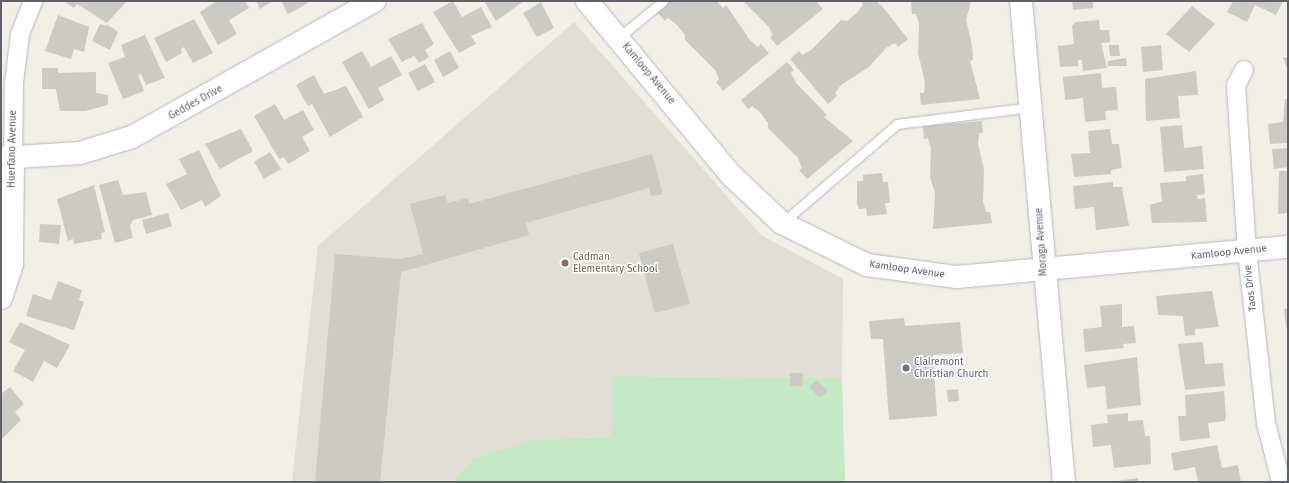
<!DOCTYPE html>
<html>
<head>
<meta charset="utf-8">
<style>
	body { margin:0 }
	#map { position:relative; width:1289px; height:483px; overflow:hidden; background:#f1efe8; font-family:"Fira Sans",sans-serif }
	div>[style] { position:absolute }
	.education>* { inset:0; background:#e1ded6 }
	.green>* { inset:0; background:#c5e8c5 }
	.building>* { inset:0; background:#cccac5 }
	.roads { filter:drop-shadow(0 0 1px #b5b8bc) drop-shadow(0 0 1px #b5b8bc) }
	.lane>* { height:9px; margin:-4.5px; padding:0 4.5px; transform-origin:4.5px; border-radius:4.5px; background:#fff }
	.street>* { height:18px; margin:-9px; padding:0 9px; transform-origin:9px; border-radius:9px; background:#fff }
	.secondary>* { height:22px; margin:-11px; padding:0 11px; transform-origin:11px; border-radius:11px; background:#fff }
	.dots>* { width:11px; height:11px; translate:-50% -50%; box-sizing:border-box; border:2px solid #fff; border-radius:50% }
	span { translate:-50% -50%; white-space:nowrap; text-align:center; line-height:1.15; -webkit-text-stroke:3px #fff; paint-order:stroke }
	.street-label { font-size:10px; color:#5f6368 }
	.education-label { font-size:10px; color:#785e54 }
	.left { translate:0 -50%; text-align:left }
	.worship-label { font-size:10px; color:#5b616d }
	.frame { position:absolute; inset:0; border:2px solid #5f6368; pointer-events:none }
</style>
</head>
<body>
<div id="map">
	<div class="education">
		<i style="clip-path:polygon(574px 22px,761px 235px,843px 279px,842px 378px,613px 376px,611px 437px,535px 439px,473px 458px,452px 482px,292px 482px,318px 246px)"></i>
	</div>
	<div class="green">
		<i style="clip-path:polygon(612px 376px,842px 378px,845px 482px,452px 482px,473px 458px,535px 439px,611px 437px)"></i>
	</div>
	<div class="building">
		<i style="clip-path:polygon(64px 1px,127px 1px,107px 23px,77px 4px,74px 8px)"></i>
		<i style="clip-path:polygon(217px 1px,245px 1px,249px 8px,229px 20px,237px 34px,218px 45px,200px 12px)"></i>
		<i style="clip-path:polygon(256px 1px,273px 1px,260px 9px)"></i>
		<i style="clip-path:polygon(281px 1px,307px 1px,308px 3px,288px 14px)"></i>
		<i style="clip-path:polygon(453px 1px,462px 17px,481px 7px,492px 27px,471px 36px,476px 44px,459px 53px,433px 12px)"></i>
		<i style="clip-path:polygon(484px 1px,524px 1px,496px 21px)"></i>
		<i style="clip-path:polygon(670px 1px,717px 1px,723px 8px,726px 5px,750px 40px,758px 47px,761px 44px,769px 53px,723px 91px,716px 82px,719px 79px,715px 70px,685px 40px,685px 35px,677px 25px,668px 18px,665px 21px,657px 12px)"></i>
		<i style="clip-path:polygon(743px 1px,816px 1px,823px 9px,777px 46px,770px 37px,773px 35px,768px 26px)"></i>
		<i style="clip-path:polygon(861px 1px,876px 1px,882px 6px,908px 39px,898px 47px,895px 43px,886px 48px,869px 67px,841px 85px,835px 93px,837px 96px,828px 104px,790px 59px,799px 51px,802px 55px,811px 50px,841px 20px,847px 21px,857px 13px,863px 4px)"></i>
		<i style="clip-path:polygon(971px 1px,966px 20px,972px 45px,973px 60px,970px 61px,980px 99px,921px 105px,920px 93px,924px 93px,925px 82px,918px 53px,919px 24px,916px 14px,912px 14px,911px 2px)"></i>
		<i style="clip-path:polygon(1072px 1px,1093px 1px,1093px 8px,1073px 10px)"></i>
		<i style="clip-path:polygon(1233px 1px,1283px 1px,1276px 15px,1255px 5px,1247px 22px,1227px 12px)"></i>
		<i style="clip-path:polygon(541px 2px,554px 28px,537px 37px,523px 13px)"></i>
		<i style="clip-path:polygon(1192px 6px,1215px 24px,1189px 52px,1166px 34px)"></i>
		<i style="clip-path:polygon(58px 15px,89px 27px,84px 52px,74px 49px,71px 59px,45px 51px)"></i>
		<i style="clip-path:polygon(194px 19px,213px 53px,193px 63px,184px 47px,181px 49px,182px 53px,166px 62px,154px 38px)"></i>
		<i style="clip-path:polygon(1099px 20px,1100px 30px,1109px 30px,1110px 42px,1101px 43px,1107px 68px,1083px 71px,1082px 60px,1078px 60px,1078px 66px,1060px 67px,1058px 46px,1074px 44px,1072px 26px,1076px 22px)"></i>
		<i style="clip-path:polygon(422px 23px,434px 44px,425px 50px,429px 57px,419px 63px,414px 56px,402px 62px,388px 39px)"></i>
		<i style="clip-path:polygon(100px 24px,106px 26px,107px 24px,118px 32px,110px 50px,92px 41px)"></i>
		<i style="clip-path:polygon(145px 35px,165px 78px,146px 85px,141px 74px,138px 75px,144px 91px,123px 99px,108px 63px,125px 57px,121px 45px)"></i>
		<i style="clip-path:polygon(1109px 45px,1119px 45px,1120px 56px,1110px 56px)"></i>
		<i style="clip-path:polygon(1161px 45px,1163px 70px,1143px 72px,1141px 47px)"></i>
		<i style="clip-path:polygon(362px 51px,371px 67px,391px 56px,402px 75px,378px 88px,384px 100px,369px 109px,342px 62px)"></i>
		<i style="clip-path:polygon(450px 51px,459px 68px,443px 77px,434px 60px)"></i>
		<i style="clip-path:polygon(1288px 57px,1288px 70px,1283px 58px)"></i>
		<i style="clip-path:polygon(1126px 58px,1127px 66px,1108px 66px,1108px 61px)"></i>
		<i style="clip-path:polygon(787px 62px,794px 70px,791px 73px,796px 83px,827px 115px,824px 117px,853px 141px,807px 179px,799px 170px,802px 168px,798px 158px,768px 128px,768px 123px,760px 112px,752px 106px,748px 109px,741px 100px)"></i>
		<i style="clip-path:polygon(425px 64px,435px 82px,418px 91px,408px 73px)"></i>
		<i style="clip-path:polygon(42px 68px,58px 68px,58px 73px,96px 72px,96px 93px,108px 95px,108px 105px,85px 111px,60px 111px,56px 89px,42px 89px)"></i>
		<i style="clip-path:polygon(1196px 71px,1198px 95px,1178px 96px,1180px 118px,1146px 121px,1145px 79px)"></i>
		<i style="clip-path:polygon(1101px 73px,1102px 88px,1116px 87px,1118px 110px,1105px 111px,1106px 120px,1085px 122px,1083px 98px,1065px 100px,1063px 77px)"></i>
		<i style="clip-path:polygon(314px 75px,324px 94px,346px 86px,363px 117px,330px 137px,312px 104px,308px 106px,296px 85px)"></i>
		<i style="clip-path:polygon(1285px 99px,1288px 99px,1288px 143px,1270px 144px,1268px 124px,1283px 122px)"></i>
		<i style="clip-path:polygon(275px 104px,284px 120px,303px 110px,314px 130px,302px 137px,310px 151px,288px 164px,284px 157px,279px 159px,254px 116px)"></i>
		<i style="clip-path:polygon(982px 121px,983px 133px,979px 133px,978px 144px,984px 169px,983px 201px,986px 212px,990px 212px,992px 223px,933px 229px,935px 193px,930px 177px,931px 148px,928px 138px,924px 139px,923px 126px)"></i>
		<i style="clip-path:polygon(1182px 125px,1184px 148px,1202px 146px,1204px 169px,1164px 172px,1160px 127px)"></i>
		<i style="clip-path:polygon(241px 129px,253px 151px,220px 169px,205px 144px)"></i>
		<i style="clip-path:polygon(1110px 129px,1112px 144px,1119px 144px,1122px 168px,1111px 170px,1111px 174px,1074px 177px,1071px 154px,1090px 153px,1088px 131px)"></i>
		<i style="clip-path:polygon(1288px 148px,1288px 167px,1274px 169px,1272px 149px)"></i>
		<i style="clip-path:polygon(199px 150px,221px 196px,205px 207px,202px 200px,181px 210px,166px 184px,187px 174px,179px 159px)"></i>
		<i style="clip-path:polygon(270px 152px,281px 169px,264px 179px,254px 162px)"></i>
		<i style="clip-path:polygon(652px 154px,663px 194px,651px 196px,649px 188px,526px 223px,529px 235px,401px 272px,380px 482px,315px 482px,335px 254px,400px 259px,423px 254px,410px 204px,445px 195px,448px 203px,468px 198px,469px 204px)"></i>
		<i style="clip-path:polygon(1279px 171px,1288px 171px,1288px 213px,1278px 214px)"></i>
		<i style="clip-path:polygon(882px 173px,883px 182px,888px 182px,890px 203px,885px 203px,887px 214px,867px 216px,866px 208px,859px 209px,857px 204px,857px 181px,863px 181px,863px 175px)"></i>
		<i style="clip-path:polygon(1203px 174px,1205px 194px,1197px 195px,1198px 199px,1205px 198px,1207px 222px,1152px 223px,1150px 205px,1162px 201px,1160px 183px,1186px 181px,1186px 176px)"></i>
		<i style="clip-path:polygon(118px 180px,123px 195px,146px 192px,152px 215px,133px 220px,130px 226px,133px 238px,115px 243px,99px 185px)"></i>
		<i style="clip-path:polygon(1113px 182px,1113px 187px,1122px 187px,1129px 226px,1096px 230px,1094px 207px,1075px 209px,1073px 186px)"></i>
		<i style="clip-path:polygon(94px 185px,105px 232px,101px 233px,102px 239px,74px 244px,73px 239px,68px 241px,57px 199px)"></i>
		<i style="clip-path:polygon(168px 213px,172px 226px,146px 234px,142px 220px)"></i>
		<i style="clip-path:polygon(40px 224px,61px 225px,59px 244px,39px 242px)"></i>
		<i style="clip-path:polygon(673px 244px,690px 304px,655px 313px,639px 253px)"></i>
		<i style="clip-path:polygon(58px 281px,82px 290px,79px 300px,84px 302px,74px 330px,26px 316px,33px 294px,51px 300px)"></i>
		<i style="clip-path:polygon(1212px 291px,1219px 327px,1195px 329px,1195px 335px,1185px 336px,1183px 316px,1158px 315px,1156px 296px)"></i>
		<i style="clip-path:polygon(1122px 304px,1122px 327px,1134px 326px,1136px 343px,1123px 344px,1124px 348px,1085px 352px,1083px 329px,1102px 327px,1100px 306px)"></i>
		<i style="clip-path:polygon(1288px 308px,1288px 328px,1286px 328px,1284px 309px)"></i>
		<i style="clip-path:polygon(904px 318px,905px 326px,960px 322px,963px 353px,933px 355px,937px 416px,889px 420px,883px 339px,871px 339px,869px 321px)"></i>
		<i style="clip-path:polygon(20px 322px,70px 345px,57px 368px,44px 361px,33px 382px,13px 371px,25px 350px,9px 342px)"></i>
		<i style="clip-path:polygon(1203px 342px,1205px 364px,1223px 363px,1225px 386px,1185px 390px,1178px 344px)"></i>
		<i style="clip-path:polygon(1137px 357px,1141px 405px,1107px 409px,1105px 386px,1087px 388px,1084px 365px)"></i>
		<i style="clip-path:polygon(790px 373px,803px 373px,802px 386px,790px 386px)"></i>
		<i style="clip-path:polygon(817px 380px,828px 391px,820px 398px,809px 387px)"></i>
		<i style="clip-path:polygon(10px 387px,24px 404px,15px 412px,21px 420px,1px 440px,1px 394px)"></i>
		<i style="clip-path:polygon(958px 389px,959px 401px,948px 402px,947px 390px)"></i>
		<i style="clip-path:polygon(1224px 391px,1226px 416px,1225px 421px,1208px 423px,1210px 438px,1180px 441px,1178px 416px,1186px 416px,1185px 395px)"></i>
		<i style="clip-path:polygon(1128px 413px,1128px 421px,1143px 420px,1145px 436px,1150px 436px,1151px 464px,1114px 468px,1111px 445px,1093px 447px,1091px 425px,1108px 423px,1107px 415px)"></i>
		<i style="clip-path:polygon(1217px 445px,1222px 468px,1238px 465px,1241px 482px,1198px 482px,1195px 467px,1174px 471px,1171px 453px)"></i>
		<i style="clip-path:polygon(1138px 478px,1138px 482px,1117px 482px,1117px 481px)"></i>
	</div>
	<div class="roads">
		<div class="lane">
			<i style="left:618px;top:38px;width:58px;rotate:-39.4deg"></i>
			<i style="left:782px;top:223px;width:152px;rotate:-40.7deg"></i>
			<i style="left:897px;top:124px;width:135px;rotate:-7.2deg"></i>
		</div>
		<div class="street">
			<i style="left:1244px;top:70px;width:18px;rotate:117deg"></i>
			<i style="left:1236px;top:86px;width:165px;rotate:86.2deg"></i>
			<i style="left:1247px;top:251px;width:173px;rotate:83.7deg"></i>
			<i style="left:1266px;top:423px;width:61px;rotate:75.7deg"></i>
			<i style="left:13px;top:158px;width:75px;rotate:-89.2deg"></i>
			<i style="left:14px;top:83px;width:49px;rotate:-83deg"></i>
			<i style="left:20px;top:34px;width:35px;rotate:-68deg"></i>
		</div>
		<div class="secondary">
			<i style="left:587px;top:1px;width:227px;rotate:50.4deg"></i>
			<i style="left:732px;top:176px;width:69px;rotate:43.2deg"></i>
			<i style="left:782px;top:223px;width:95px;rotate:26.3deg"></i>
			<i style="left:867px;top:265px;width:91px;rotate:7.6deg"></i>
			<i style="left:957px;top:277px;width:332px;rotate:-5.2deg"></i>
			<i style="left:1021px;top:1px;width:483px;rotate:84.9deg"></i>
			<i style="left:1px;top:158px;width:79px;rotate:-3.6deg"></i>
			<i style="left:80px;top:153px;width:54px;rotate:-17.1deg"></i>
			<i style="left:132px;top:137px;width:278px;rotate:-29.3deg"></i>
			<i style="left:1px;top:298px;width:36px;rotate:-72deg"></i>
			<i style="left:12px;top:264px;width:106px;rotate:-89.5deg"></i>
		</div>
	</div>
	<div class="dots">
		<i style="left:565px;top:263px;background:#8d6e63"></i>
		<i style="left:906px;top:368px;background:#6b7280"></i>
	</div>
	<div class="street-label">
		<span style="left:648px;top:74px;rotate:50deg">Kamloop Avenue</span>
		<span style="left:196px;top:103px;rotate:-29deg">Geddes Drive</span>
		<span style="left:13px;top:149px;rotate:-89deg">Huerfano Avenue</span>
		<span style="left:1042px;top:242px;rotate:-94deg">Moraga Avenue</span>
		<span style="left:1229px;top:253px;rotate:-6deg">Kamloop Avenue</span>
		<span style="left:907px;top:270px;rotate:8deg">Kamloop Avenue</span>
		<span style="left:1251px;top:288px;rotate:-96deg">Taos Drive</span>
	</div>
	<div class="education-label">
		<span class="left" style="left:573px;top:263px">Cadman<br>Elementary School</span>
	</div>
	<div class="worship-label">
		<span class="left" style="left:914px;top:368px">Clairemont<br>Christian Church</span>
	</div>
	<div class="frame"></div>
</div>
</body>
</html>
